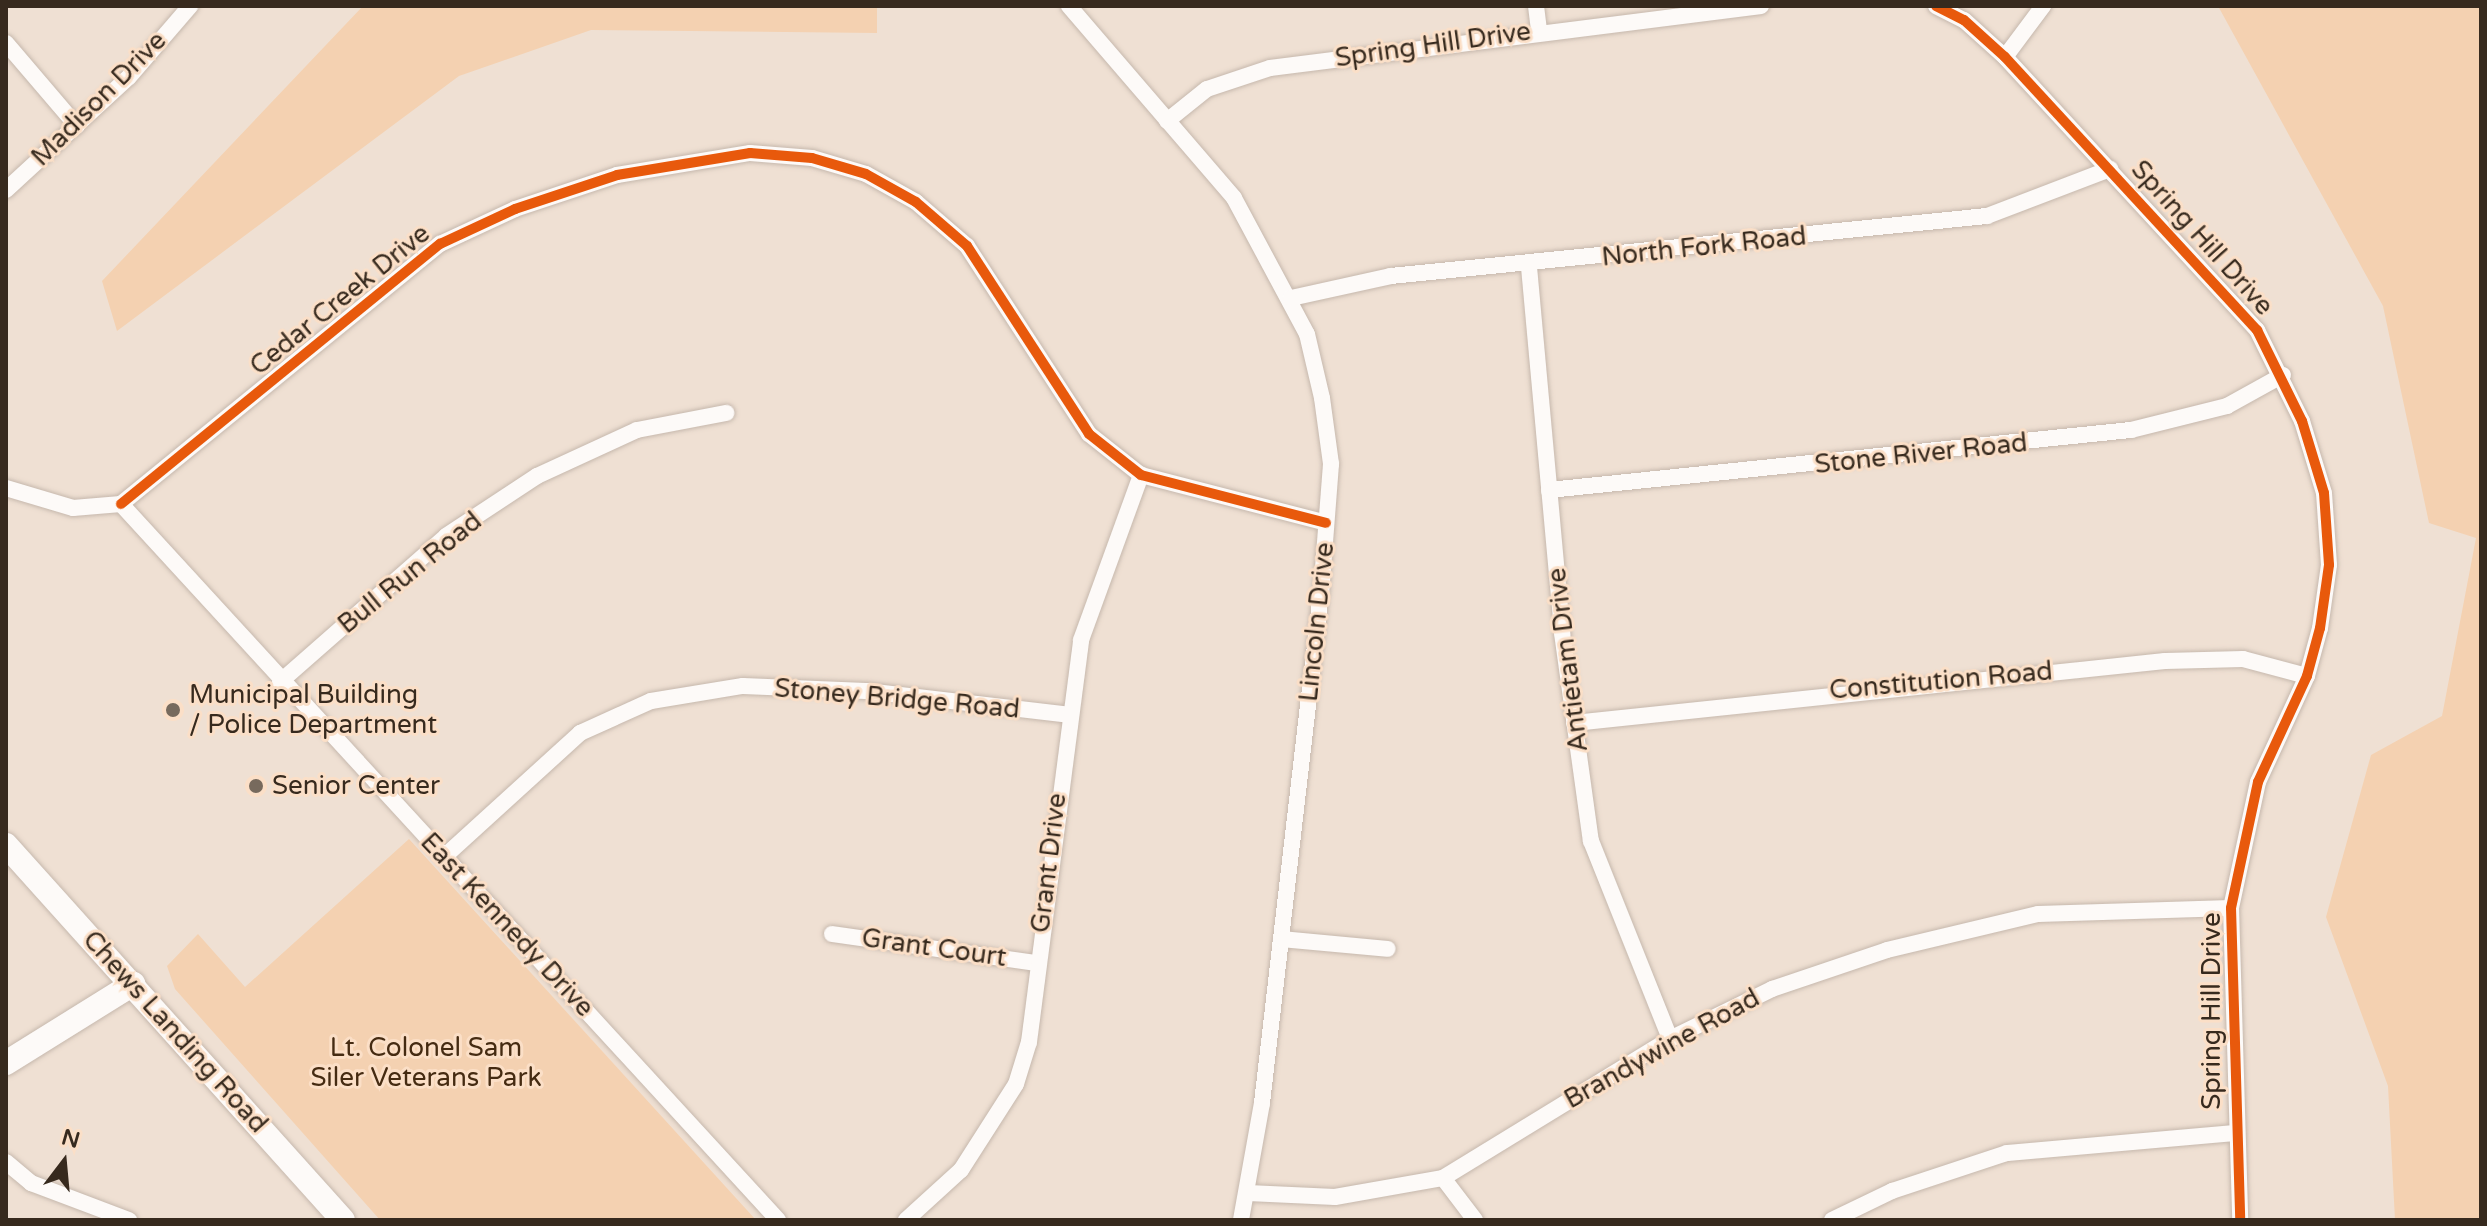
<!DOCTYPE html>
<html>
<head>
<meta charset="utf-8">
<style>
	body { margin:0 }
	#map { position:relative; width:2487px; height:1226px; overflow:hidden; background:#efe0d3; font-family:"Varela Round",sans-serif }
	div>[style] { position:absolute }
	.green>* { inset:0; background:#f4d1b1 }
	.roads { filter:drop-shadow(0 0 2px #c6b8ad) drop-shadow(0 0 2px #c6b8ad) }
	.street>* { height:16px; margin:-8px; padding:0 8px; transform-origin:8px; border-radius:8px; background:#fdfaf8 }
	.secondary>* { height:24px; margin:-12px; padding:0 12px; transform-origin:12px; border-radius:12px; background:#fdfaf8 }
	.cycleway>* { height:10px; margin:-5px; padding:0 5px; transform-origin:5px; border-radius:5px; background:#e8590c }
	.dots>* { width:22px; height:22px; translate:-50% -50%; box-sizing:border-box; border:4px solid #fbdfc7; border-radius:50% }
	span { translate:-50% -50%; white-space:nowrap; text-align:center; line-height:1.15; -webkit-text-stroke:6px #fbdfc7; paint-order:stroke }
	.street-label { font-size:26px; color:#372a1e }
	.poi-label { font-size:26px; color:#372a1e }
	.left { translate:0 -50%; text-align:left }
	.park-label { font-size:26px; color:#452b12 }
	.frame { position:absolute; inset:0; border:8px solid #372a1e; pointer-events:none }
	.north { position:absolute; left:24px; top:1122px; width:80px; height:80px; -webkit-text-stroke:6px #fbdfc7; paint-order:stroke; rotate:16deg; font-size:22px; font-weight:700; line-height:32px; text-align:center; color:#372a1e }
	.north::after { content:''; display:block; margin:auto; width:28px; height:36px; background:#372a1e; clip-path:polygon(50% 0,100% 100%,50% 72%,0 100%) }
</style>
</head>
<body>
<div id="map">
	<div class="green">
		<i style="clip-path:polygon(363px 6px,877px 6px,877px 33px,591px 30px,459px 76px,117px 331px,102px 281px)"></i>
		<i style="clip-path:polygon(2218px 6px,2481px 6px,2481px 1220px,2395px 1220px,2388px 1086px,2326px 917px,2371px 755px,2442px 716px,2476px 538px,2429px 523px,2383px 306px)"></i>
		<i style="clip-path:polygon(409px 839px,756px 1220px,380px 1220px,175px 989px,167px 966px,198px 934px,245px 987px)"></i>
	</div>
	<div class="roads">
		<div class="street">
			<i style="left:1069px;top:6px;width:253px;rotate:49.3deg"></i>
			<i style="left:1234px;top:198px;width:154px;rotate:61.8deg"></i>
			<i style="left:1307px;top:334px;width:66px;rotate:76.8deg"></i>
			<i style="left:1322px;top:398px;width:67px;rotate:82.2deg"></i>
			<i style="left:1331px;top:464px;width:129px;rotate:94.4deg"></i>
			<i style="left:1321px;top:593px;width:513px;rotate:96.6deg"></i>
			<i style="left:1262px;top:1103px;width:119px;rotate:100.2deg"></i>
			<i style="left:1536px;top:6px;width:24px;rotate:83deg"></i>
			<i style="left:1936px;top:6px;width:31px;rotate:27deg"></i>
			<i style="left:1964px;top:20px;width:55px;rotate:42.1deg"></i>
			<i style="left:2005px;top:57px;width:372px;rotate:47.3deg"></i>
			<i style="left:2257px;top:330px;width:102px;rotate:63.7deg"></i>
			<i style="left:2302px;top:421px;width:75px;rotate:73deg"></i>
			<i style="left:2324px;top:493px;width:72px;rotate:86deg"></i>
			<i style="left:2329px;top:565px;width:64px;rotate:98.1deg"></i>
			<i style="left:2320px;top:628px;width:50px;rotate:105.2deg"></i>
			<i style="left:2307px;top:676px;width:117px;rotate:114.8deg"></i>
			<i style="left:2258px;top:782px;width:129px;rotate:102.1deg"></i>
			<i style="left:2231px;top:908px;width:312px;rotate:88.3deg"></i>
			<i style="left:6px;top:43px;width:109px;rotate:49.5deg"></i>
			<i style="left:2005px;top:57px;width:64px;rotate:-53.3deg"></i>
			<i style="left:1167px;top:121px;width:51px;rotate:-38.7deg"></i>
			<i style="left:1207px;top:89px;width:66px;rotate:-18.4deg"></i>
			<i style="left:1270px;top:68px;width:495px;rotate:-7.2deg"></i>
			<i style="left:6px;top:190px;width:167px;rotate:-42.6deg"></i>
			<i style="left:129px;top:77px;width:94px;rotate:-49.3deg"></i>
			<i style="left:1529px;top:267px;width:367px;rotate:84.8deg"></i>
			<i style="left:1562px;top:633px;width:210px;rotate:82.1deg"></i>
			<i style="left:1591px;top:841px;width:213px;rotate:68.2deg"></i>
			<i style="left:1291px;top:298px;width:102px;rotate:-12.4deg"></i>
			<i style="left:1391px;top:276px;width:599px;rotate:-5.75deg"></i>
			<i style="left:1987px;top:216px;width:132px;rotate:-20.9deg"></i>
			<i style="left:6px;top:488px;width:70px;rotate:16.6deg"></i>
			<i style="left:73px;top:508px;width:48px;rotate:-4.8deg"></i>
			<i style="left:121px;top:504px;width:972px;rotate:47.46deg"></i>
			<i style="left:1549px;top:490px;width:585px;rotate:-5.89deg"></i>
			<i style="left:2131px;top:430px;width:99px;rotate:-14deg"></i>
			<i style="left:2227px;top:406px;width:64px;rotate:-29deg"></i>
			<i style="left:121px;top:504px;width:412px;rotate:-39.2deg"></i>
			<i style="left:440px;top:244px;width:83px;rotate:-25deg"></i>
			<i style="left:515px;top:209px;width:108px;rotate:-18.4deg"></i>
			<i style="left:617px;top:175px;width:135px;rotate:-9.4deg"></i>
			<i style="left:750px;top:153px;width:62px;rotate:4.6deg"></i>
			<i style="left:812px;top:158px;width:56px;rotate:16.5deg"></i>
			<i style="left:866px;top:174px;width:57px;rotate:29.2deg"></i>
			<i style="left:916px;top:202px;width:67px;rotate:40.8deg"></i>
			<i style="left:967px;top:246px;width:224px;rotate:57deg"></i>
			<i style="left:1089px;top:434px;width:66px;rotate:38.3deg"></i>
			<i style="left:1141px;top:475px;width:191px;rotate:14.5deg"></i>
			<i style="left:280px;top:682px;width:221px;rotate:-41.3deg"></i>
			<i style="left:446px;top:536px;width:109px;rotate:-33.4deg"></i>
			<i style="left:537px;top:476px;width:110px;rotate:-24.7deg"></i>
			<i style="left:637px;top:430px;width:91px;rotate:-10.8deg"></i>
			<i style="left:1574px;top:723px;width:594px;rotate:-5.99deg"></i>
			<i style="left:2165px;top:661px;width:78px;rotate:-1.5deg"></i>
			<i style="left:2243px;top:659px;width:66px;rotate:14.9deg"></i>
			<i style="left:445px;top:856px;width:183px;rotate:-42.3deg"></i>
			<i style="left:580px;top:733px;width:78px;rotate:-24.3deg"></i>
			<i style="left:651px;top:701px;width:93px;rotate:-9.3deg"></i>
			<i style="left:743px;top:686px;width:123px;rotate:2.3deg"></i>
			<i style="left:866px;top:691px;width:204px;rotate:6.7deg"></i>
			<i style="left:832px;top:934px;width:206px;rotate:8.1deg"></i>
			<i style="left:1281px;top:939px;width:107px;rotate:5.3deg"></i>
			<i style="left:6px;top:1162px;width:33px;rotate:40deg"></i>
			<i style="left:31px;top:1183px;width:105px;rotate:20.7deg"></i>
			<i style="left:1443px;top:1178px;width:53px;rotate:52.7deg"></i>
			<i style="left:1248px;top:1193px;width:87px;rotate:2.6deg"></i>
			<i style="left:1335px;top:1197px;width:110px;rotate:-10deg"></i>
			<i style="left:1443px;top:1178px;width:266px;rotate:-31.5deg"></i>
			<i style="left:1670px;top:1039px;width:114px;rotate:-26.1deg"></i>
			<i style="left:1772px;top:989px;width:121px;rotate:-18.7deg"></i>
			<i style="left:1887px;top:950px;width:155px;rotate:-13.4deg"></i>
			<i style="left:2038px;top:914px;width:193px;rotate:-1.8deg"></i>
			<i style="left:906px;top:1220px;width:74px;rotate:-42.3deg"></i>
			<i style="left:961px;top:1170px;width:102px;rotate:-57.4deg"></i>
			<i style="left:1016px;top:1084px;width:44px;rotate:-72.8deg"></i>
			<i style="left:1029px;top:1042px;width:405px;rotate:-82.6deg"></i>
			<i style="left:1081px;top:640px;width:176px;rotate:-70deg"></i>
			<i style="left:1832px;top:1220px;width:67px;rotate:-25.8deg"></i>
			<i style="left:1892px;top:1191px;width:121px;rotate:-18.3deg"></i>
			<i style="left:2007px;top:1153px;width:229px;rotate:-5deg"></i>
		</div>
		<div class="secondary">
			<i style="left:6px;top:845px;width:504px;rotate:48.06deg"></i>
			<i style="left:6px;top:1063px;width:150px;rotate:-31.9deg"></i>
		</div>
	</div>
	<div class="cycleway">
		<i style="left:1936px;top:6px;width:31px;rotate:27deg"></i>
		<i style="left:1964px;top:20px;width:55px;rotate:42.1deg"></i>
		<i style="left:2005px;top:57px;width:372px;rotate:47.3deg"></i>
		<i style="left:2257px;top:330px;width:102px;rotate:63.7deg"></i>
		<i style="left:2302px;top:421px;width:75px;rotate:73deg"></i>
		<i style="left:2324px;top:493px;width:72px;rotate:86deg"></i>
		<i style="left:2329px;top:565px;width:64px;rotate:98.1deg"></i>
		<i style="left:2320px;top:628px;width:50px;rotate:105.2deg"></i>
		<i style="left:2307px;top:676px;width:117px;rotate:114.8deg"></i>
		<i style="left:2258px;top:782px;width:129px;rotate:102.1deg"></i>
		<i style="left:2231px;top:908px;width:312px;rotate:88.3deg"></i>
		<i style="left:121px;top:504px;width:412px;rotate:-39.2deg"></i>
		<i style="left:440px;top:244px;width:83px;rotate:-25deg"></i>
		<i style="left:515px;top:209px;width:108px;rotate:-18.4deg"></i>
		<i style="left:617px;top:175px;width:135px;rotate:-9.4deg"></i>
		<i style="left:750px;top:153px;width:62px;rotate:4.6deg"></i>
		<i style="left:812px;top:158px;width:56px;rotate:16.5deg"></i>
		<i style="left:866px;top:174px;width:57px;rotate:29.2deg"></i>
		<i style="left:916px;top:202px;width:67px;rotate:40.8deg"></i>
		<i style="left:967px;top:246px;width:224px;rotate:57deg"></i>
		<i style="left:1089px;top:434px;width:66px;rotate:38.3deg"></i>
		<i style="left:1141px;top:475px;width:191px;rotate:14.5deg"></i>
	</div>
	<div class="dots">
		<i style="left:173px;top:710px;background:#776a5d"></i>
		<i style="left:256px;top:786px;background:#776a5d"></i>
	</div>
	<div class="street-label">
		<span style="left:1433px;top:45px;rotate:-8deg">Spring Hill Drive</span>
		<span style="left:99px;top:99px;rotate:-45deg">Madison Drive</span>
		<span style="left:2202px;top:238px;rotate:48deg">Spring Hill Drive</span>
		<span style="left:1704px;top:247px;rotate:-6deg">North Fork Road</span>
		<span style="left:340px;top:300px;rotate:-39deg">Cedar Creek Drive</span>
		<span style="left:1921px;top:454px;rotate:-6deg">Stone River Road</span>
		<span style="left:410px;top:573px;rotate:-39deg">Bull Run Road</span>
		<span style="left:1317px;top:622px;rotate:-84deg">Lincoln Drive</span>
		<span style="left:1568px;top:660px;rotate:-97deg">Antietam Drive</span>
		<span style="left:1941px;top:681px;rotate:-5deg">Constitution Road</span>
		<span style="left:897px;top:699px;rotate:5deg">Stoney Bridge Road</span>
		<span style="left:1049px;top:863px;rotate:-83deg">Grant Drive</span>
		<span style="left:507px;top:925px;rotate:47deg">East Kennedy Drive</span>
		<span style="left:934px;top:948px;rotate:8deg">Grant Court</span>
		<span style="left:2212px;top:1011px;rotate:-90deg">Spring Hill Drive</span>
		<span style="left:175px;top:1032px;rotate:48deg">Chews Landing Road</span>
		<span style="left:1662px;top:1049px;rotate:-29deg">Brandywine Road</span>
	</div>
	<div class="poi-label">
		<span class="left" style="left:189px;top:710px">Municipal Building<br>/ Police Department</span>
		<span class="left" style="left:272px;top:786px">Senior Center</span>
	</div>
	<div class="park-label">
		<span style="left:426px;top:1063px">Lt. Colonel Sam<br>Siler Veterans Park</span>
	</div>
	<div class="frame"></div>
	<div class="north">N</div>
</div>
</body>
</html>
